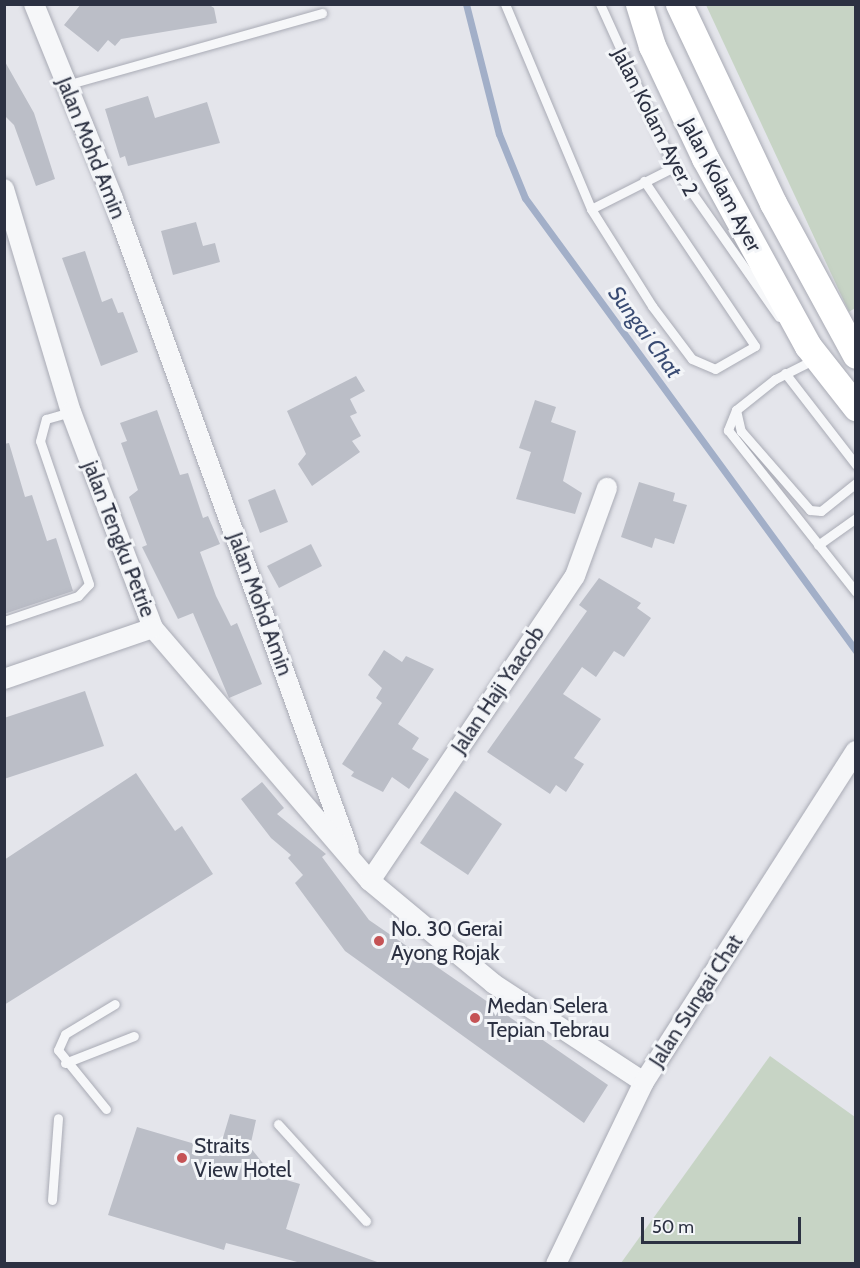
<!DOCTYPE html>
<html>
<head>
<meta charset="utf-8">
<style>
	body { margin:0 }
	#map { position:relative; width:860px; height:1268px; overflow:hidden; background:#e4e5eb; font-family:Cabin,sans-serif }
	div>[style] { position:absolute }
	.green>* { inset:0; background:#c7d4c5 }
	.stream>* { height:7px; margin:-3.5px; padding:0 3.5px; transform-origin:3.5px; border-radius:3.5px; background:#a2afc8 }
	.building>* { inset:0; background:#bbbec7 }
	.roads { filter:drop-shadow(0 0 2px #a9abb5) drop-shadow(0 0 2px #a9abb5) }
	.lane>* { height:9px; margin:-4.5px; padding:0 4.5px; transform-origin:4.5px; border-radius:4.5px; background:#f6f7f9 }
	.street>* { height:20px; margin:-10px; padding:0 10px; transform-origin:10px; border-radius:10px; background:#f6f7f9 }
	.secondary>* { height:27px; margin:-13.5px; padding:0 13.5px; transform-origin:13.5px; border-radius:13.5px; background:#fff }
	.dots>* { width:16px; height:16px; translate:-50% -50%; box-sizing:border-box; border:3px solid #f3f5f8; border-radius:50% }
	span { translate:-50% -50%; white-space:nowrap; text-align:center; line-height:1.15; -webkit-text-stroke:6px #f3f5f8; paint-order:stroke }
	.street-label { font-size:21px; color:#2c3142 }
	.poi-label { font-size:21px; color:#2c3142 }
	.left { translate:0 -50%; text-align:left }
	.water-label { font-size:22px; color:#394b73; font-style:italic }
	.frame { position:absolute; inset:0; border:6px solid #2c3142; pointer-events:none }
	.scale { position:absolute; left:641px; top:1217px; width:160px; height:27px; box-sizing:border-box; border:3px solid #2c3142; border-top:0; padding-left:8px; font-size:18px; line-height:21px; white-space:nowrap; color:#2c3142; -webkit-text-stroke:4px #f3f5f8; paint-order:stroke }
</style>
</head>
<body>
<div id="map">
	<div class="green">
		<i style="clip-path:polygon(706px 5px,855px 5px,855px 308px,849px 312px)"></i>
		<i style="clip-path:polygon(770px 1056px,855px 1117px,855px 1263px,621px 1263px)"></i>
	</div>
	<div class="stream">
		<i style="left:466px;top:4px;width:134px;rotate:75.8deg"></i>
		<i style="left:499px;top:134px;width:69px;rotate:67.9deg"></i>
		<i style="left:525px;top:198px;width:561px;rotate:53.84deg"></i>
	</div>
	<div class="building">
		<i style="clip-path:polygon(81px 4px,208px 4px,214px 8px,217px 23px,121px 39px,115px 46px,108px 40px,98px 52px,64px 25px)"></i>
		<i style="clip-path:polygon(4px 60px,34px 113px,55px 179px,36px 186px,14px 125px,4px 115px)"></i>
		<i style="clip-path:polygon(148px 96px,155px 118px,207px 102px,220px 143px,128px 166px,125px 156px,120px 158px,105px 109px)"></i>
		<i style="clip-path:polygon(196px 222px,203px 246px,215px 243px,220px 262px,173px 275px,161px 231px)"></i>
		<i style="clip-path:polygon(85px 251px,102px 302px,112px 298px,118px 313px,123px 312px,138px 352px,101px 366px,62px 258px)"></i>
		<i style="clip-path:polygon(356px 376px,365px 391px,350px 399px,357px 413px,350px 416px,361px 436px,352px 441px,360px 452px,312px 486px,298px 464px,306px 454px,287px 411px)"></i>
		<i style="clip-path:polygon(535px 400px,556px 407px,551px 422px,576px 431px,563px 481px,582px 493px,575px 514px,516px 499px,531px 452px,519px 448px)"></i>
		<i style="clip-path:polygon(157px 410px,180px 475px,188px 473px,203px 518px,208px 516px,220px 544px,200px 552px,216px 596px,231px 626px,237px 623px,262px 684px,229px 698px,193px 613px,178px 619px,142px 547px,147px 545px,129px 497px,138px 490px,121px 443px,127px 441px,120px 423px)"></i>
		<i style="clip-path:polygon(9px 443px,25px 497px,32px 495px,47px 541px,56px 538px,73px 591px,4px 614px,4px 444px)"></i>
		<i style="clip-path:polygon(639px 482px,675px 493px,673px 501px,687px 505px,674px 544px,655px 538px,652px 548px,621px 537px)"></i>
		<i style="clip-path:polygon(275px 489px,288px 522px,260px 533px,248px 500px)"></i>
		<i style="clip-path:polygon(311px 544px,322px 566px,279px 588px,267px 566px)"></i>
		<i style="clip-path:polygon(599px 578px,641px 603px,637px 608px,651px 618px,624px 657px,614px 651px,596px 677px,582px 667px,563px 694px,601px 719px,574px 758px,584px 764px,566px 792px,556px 785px,550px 794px,487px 752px,587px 611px,579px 605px)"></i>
		<i style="clip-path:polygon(384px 650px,402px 662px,406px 656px,434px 669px,398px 724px,419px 738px,412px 749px,429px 759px,409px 789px,392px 777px,383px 792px,351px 776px,354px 772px,342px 764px,382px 703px,376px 698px,382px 688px,368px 675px)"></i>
		<i style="clip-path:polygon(85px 691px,104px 746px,4px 779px,4px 718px)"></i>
		<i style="clip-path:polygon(136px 773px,175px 831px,182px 826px,213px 874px,4px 1005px,4px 860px)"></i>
		<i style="clip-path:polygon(262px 782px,284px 808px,277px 814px,326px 854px,322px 857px,369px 920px,608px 1085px,584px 1123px,345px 951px,295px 883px,303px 875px,288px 858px,291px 855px,271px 838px,241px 799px)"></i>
		<i style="clip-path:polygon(455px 791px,502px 824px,468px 875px,420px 843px)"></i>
		<i style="clip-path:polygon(230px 1114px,256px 1120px,250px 1147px,273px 1176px,300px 1184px,286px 1229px,380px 1263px,301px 1263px,226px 1243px,224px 1250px,108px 1215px,137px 1127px,219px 1151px)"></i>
	</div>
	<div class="roads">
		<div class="lane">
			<i style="left:505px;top:4px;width:222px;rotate:67.2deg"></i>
			<i style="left:591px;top:209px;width:115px;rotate:57.8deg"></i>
			<i style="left:652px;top:306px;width:66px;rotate:53deg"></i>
			<i style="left:692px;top:359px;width:25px;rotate:23deg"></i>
			<i style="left:715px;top:369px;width:46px;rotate:-29.9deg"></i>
			<i style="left:755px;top:346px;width:199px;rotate:-123.9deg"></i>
			<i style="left:600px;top:4px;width:179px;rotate:65.6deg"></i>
			<i style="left:674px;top:167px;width:183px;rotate:55deg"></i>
			<i style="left:66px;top:85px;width:266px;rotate:-15.7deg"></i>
			<i style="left:591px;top:209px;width:93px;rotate:-26.8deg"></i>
			<i style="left:815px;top:359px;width:45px;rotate:153.4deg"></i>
			<i style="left:775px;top:379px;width:50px;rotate:141.5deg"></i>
			<i style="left:736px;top:410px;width:22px;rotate:112deg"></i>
			<i style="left:728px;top:430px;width:206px;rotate:51.7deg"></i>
			<i style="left:785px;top:373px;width:116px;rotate:52.3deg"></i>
			<i style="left:736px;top:410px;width:22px;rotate:77deg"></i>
			<i style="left:741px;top:431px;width:105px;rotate:48.9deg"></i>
			<i style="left:810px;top:510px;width:11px;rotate:5deg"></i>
			<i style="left:821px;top:511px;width:45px;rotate:-38.7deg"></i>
			<i style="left:818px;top:545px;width:47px;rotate:-35.4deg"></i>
			<i style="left:4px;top:621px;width:78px;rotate:-18.7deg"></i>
			<i style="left:78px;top:596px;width:16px;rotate:-47deg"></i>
			<i style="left:89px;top:584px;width:151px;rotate:-108.9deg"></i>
			<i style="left:40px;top:441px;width:23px;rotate:-75deg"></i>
			<i style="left:46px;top:419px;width:26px;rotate:-16deg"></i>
			<i style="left:65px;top:1063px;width:74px;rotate:-21.4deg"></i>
			<i style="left:106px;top:1109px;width:76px;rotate:-129.1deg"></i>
			<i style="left:58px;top:1050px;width:17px;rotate:-66deg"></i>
			<i style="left:65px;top:1034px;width:58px;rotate:-31deg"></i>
			<i style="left:278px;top:1124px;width:131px;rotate:47.8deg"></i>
			<i style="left:52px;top:1200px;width:82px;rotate:-85.8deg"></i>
		</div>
		<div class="street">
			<i style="left:34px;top:4px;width:210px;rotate:67.9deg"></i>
			<i style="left:113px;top:199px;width:693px;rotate:70.1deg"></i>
			<i style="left:4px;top:189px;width:233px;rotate:73.3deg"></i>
			<i style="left:71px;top:412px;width:231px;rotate:69.2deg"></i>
			<i style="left:153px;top:628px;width:333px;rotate:49.4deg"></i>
			<i style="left:370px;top:881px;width:161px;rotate:39.7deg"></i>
			<i style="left:494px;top:984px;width:179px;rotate:33.2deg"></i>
			<i style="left:4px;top:679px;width:157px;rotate:-18.9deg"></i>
			<i style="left:370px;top:881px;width:367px;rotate:-56.1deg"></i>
			<i style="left:575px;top:576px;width:94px;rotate:-70deg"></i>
			<i style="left:556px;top:1264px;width:202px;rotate:-64.2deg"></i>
			<i style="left:644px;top:1082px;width:393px;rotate:-57.4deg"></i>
		</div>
		<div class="secondary">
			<i style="left:639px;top:4px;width:44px;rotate:72.8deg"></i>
			<i style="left:652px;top:46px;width:124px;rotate:64.7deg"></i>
			<i style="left:705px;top:158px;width:214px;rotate:61.3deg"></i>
			<i style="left:808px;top:346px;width:78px;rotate:51.8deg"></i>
			<i style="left:679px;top:4px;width:220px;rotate:64.7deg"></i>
			<i style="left:773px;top:203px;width:173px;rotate:61.4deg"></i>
		</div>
	</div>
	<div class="dots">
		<i style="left:379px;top:941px;background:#c55355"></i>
		<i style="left:475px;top:1018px;background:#c55355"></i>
		<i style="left:182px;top:1158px;background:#c55355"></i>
	</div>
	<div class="street-label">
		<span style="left:655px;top:122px;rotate:63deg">Jalan Kolam Ayer 2</span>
		<span style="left:91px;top:148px;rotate:68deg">Jalan Mohd Amin</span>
		<span style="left:721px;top:185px;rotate:62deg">Jalan Kolam Ayer</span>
		<span style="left:119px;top:539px;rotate:69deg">jalan Tengku Petrie</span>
		<span style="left:260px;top:604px;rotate:70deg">Jalan Mohd Amin</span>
		<span style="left:498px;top:690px;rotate:-56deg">Jalan Haji Yaacob</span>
		<span style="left:696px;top:1001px;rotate:-57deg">Jalan Sungai Chat</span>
	</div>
	<div class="poi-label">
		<span class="left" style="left:391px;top:941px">No. 30 Gerai<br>Ayong Rojak</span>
		<span class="left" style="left:487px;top:1018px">Medan Selera<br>Tepian Tebrau</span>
		<span class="left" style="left:194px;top:1158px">Straits<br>View Hotel</span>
	</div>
	<div class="water-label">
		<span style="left:645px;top:332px;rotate:54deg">Sungai Chat</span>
	</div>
	<div class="frame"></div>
	<div class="scale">50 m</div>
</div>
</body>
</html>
